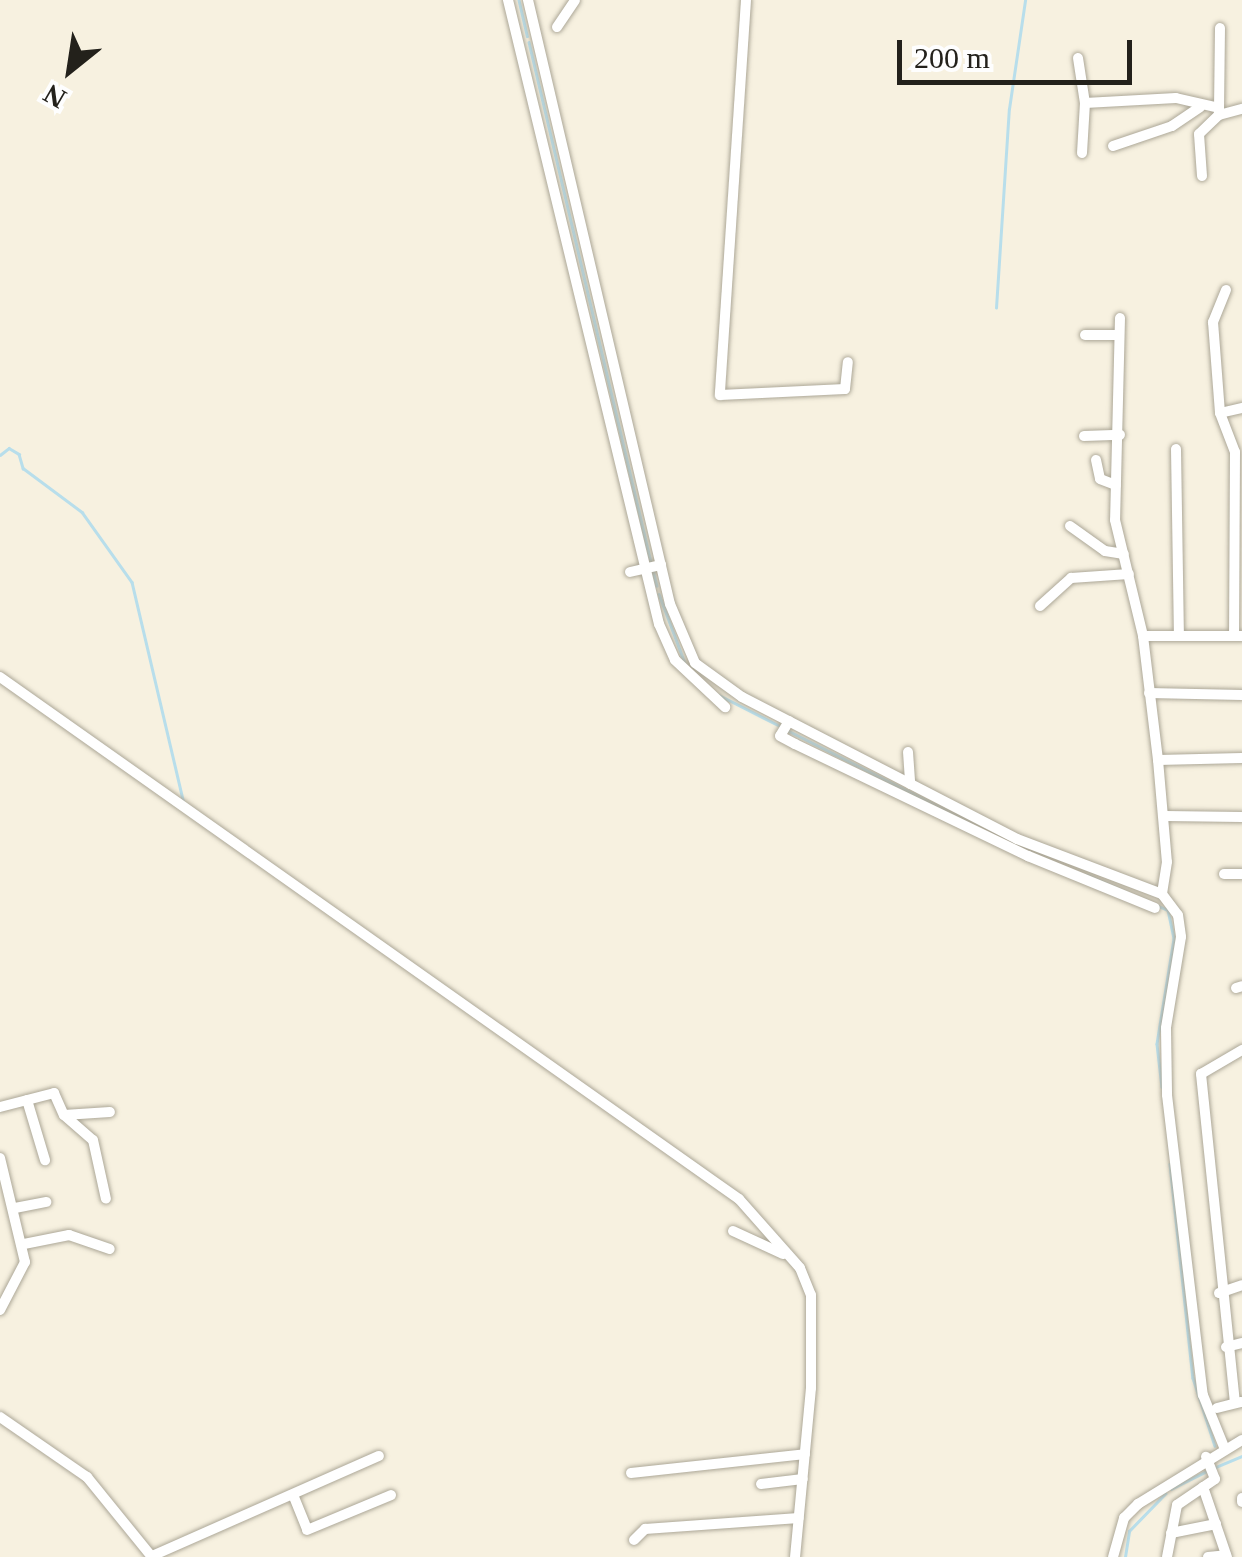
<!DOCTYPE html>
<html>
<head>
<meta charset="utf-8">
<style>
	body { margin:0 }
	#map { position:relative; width:1242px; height:1557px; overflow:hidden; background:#f7f1e0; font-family:"Times New Roman",serif }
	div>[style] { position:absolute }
	.stream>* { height:2.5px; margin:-1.25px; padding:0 1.25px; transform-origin:1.25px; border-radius:1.25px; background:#b8deeb }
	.roads { filter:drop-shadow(0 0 2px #aca797) drop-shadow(0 0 2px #aca797) }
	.minor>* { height:10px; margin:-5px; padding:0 5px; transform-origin:5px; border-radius:5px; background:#fff }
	span { translate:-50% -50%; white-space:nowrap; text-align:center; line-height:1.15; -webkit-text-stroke:10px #fefefe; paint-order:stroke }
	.north { position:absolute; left:20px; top:20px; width:100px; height:100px; -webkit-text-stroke:8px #fefefe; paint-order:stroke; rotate:210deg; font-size:28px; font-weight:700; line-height:40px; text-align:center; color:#23211b }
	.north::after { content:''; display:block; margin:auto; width:35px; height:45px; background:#23211b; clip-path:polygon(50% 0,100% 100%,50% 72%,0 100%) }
	.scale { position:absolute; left:897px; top:40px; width:235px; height:45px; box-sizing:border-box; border:5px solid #23211b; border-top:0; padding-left:12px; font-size:30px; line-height:35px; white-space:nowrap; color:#23211b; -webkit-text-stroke:8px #fefefe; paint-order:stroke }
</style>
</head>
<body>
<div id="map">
	<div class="stream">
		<i style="left:519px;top:0;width:37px;rotate:77deg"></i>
		<i style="left:529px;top:42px;width:534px;rotate:76.8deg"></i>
		<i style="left:996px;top:308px;width:199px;rotate:-86.3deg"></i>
		<i style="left:1009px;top:109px;width:110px;rotate:-81.6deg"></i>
		<i style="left:0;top:455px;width:11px;rotate:-38deg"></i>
		<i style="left:9px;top:448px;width:12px;rotate:31deg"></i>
		<i style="left:19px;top:454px;width:15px;rotate:74deg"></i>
		<i style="left:23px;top:468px;width:74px;rotate:36.7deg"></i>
		<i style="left:82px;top:512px;width:86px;rotate:54.5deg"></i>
		<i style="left:132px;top:582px;width:227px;rotate:76.8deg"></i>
		<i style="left:653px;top:570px;width:16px;rotate:76deg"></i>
		<i style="left:659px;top:594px;width:74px;rotate:69.4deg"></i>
		<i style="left:719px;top:695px;width:68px;rotate:26.9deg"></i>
		<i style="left:789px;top:731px;width:204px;rotate:26.8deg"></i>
		<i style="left:1087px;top:875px;width:88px;rotate:23.4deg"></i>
		<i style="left:1168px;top:910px;width:30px;rotate:78deg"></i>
		<i style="left:1174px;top:939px;width:106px;rotate:99.2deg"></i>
		<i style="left:1157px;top:1044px;width:43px;rotate:83.4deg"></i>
		<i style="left:1170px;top:1164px;width:215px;rotate:83.9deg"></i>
		<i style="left:1193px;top:1378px;width:71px;rotate:72.1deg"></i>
		<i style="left:1216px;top:1467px;width:28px;rotate:-23deg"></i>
		<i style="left:1171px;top:1489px;width:42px;rotate:-26.6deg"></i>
		<i style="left:1125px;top:1557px;width:26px;rotate:-81deg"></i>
		<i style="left:1129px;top:1531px;width:52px;rotate:-45.8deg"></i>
	</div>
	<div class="roads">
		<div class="minor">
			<i style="left:508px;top:0;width:642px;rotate:76.4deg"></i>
			<i style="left:659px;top:624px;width:39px;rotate:66deg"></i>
			<i style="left:675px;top:660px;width:69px;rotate:43.2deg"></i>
			<i style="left:528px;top:0;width:620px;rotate:76.77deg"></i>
			<i style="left:670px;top:604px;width:64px;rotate:67deg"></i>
			<i style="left:695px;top:663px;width:58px;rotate:35.9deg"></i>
			<i style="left:742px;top:697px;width:309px;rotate:27.3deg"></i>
			<i style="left:1017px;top:839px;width:155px;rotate:20.8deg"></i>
			<i style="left:1162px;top:894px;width:26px;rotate:53deg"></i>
			<i style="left:1178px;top:915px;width:22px;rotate:82deg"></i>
			<i style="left:1181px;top:937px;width:92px;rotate:99.4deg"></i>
			<i style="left:1166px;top:1028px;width:67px;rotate:89.1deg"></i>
			<i style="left:1167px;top:1095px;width:302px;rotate:83.2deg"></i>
			<i style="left:1203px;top:1395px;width:56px;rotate:68deg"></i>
			<i style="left:746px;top:0;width:396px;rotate:93.8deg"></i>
			<i style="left:720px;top:395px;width:125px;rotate:-2.7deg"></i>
			<i style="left:845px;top:389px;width:27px;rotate:-84deg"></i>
			<i style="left:557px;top:27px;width:32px;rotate:-56deg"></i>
			<i style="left:1220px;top:28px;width:87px;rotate:90.7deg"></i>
			<i style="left:1219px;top:115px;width:24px;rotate:-15deg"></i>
			<i style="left:1078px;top:58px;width:46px;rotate:81.2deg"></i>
			<i style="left:1085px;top:103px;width:91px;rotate:-3.1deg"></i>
			<i style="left:1176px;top:98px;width:44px;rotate:13.1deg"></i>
			<i style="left:1113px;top:146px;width:62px;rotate:-18.7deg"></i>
			<i style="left:1172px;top:126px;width:34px;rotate:-34deg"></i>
			<i style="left:1082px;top:153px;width:50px;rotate:-86.6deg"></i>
			<i style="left:1202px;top:176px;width:42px;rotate:-94.1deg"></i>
			<i style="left:1199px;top:134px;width:28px;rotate:-44deg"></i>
			<i style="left:1226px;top:290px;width:35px;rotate:112deg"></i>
			<i style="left:1213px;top:322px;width:91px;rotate:85.6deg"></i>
			<i style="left:1220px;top:413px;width:42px;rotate:69deg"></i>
			<i style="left:1235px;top:452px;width:184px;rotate:90.3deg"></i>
			<i style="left:1120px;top:318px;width:202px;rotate:91.4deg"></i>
			<i style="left:1115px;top:520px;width:119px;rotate:76.4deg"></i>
			<i style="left:1143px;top:636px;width:125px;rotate:83.1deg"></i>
			<i style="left:1158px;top:760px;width:102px;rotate:85deg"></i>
			<i style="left:1167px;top:862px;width:32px;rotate:99deg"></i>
			<i style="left:1085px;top:335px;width:31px"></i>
			<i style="left:1220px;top:413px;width:23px;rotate:-13deg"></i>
			<i style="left:1084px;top:436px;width:36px;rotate:-2deg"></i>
			<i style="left:1176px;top:449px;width:187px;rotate:89.1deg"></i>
			<i style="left:1096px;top:460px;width:19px;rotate:78deg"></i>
			<i style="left:1100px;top:479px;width:17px;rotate:21deg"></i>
			<i style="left:1070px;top:526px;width:43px;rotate:35.5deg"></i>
			<i style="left:1105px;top:551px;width:19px;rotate:9deg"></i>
			<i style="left:630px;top:572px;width:32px;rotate:-13deg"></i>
			<i style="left:1040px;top:606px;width:42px;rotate:-42.1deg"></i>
			<i style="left:1071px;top:578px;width:58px;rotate:-3.9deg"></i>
			<i style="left:1143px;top:636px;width:99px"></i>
			<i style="left:0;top:677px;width:905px;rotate:35.24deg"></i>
			<i style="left:739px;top:1199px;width:92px;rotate:48.5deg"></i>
			<i style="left:800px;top:1268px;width:29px;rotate:68deg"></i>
			<i style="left:811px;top:1295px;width:93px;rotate:90deg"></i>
			<i style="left:811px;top:1388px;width:170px;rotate:95.4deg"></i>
			<i style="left:1149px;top:693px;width:93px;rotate:1.2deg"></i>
			<i style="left:789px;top:721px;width:17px;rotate:121deg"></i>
			<i style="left:780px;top:736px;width:17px;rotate:28deg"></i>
			<i style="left:795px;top:744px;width:259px;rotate:25.7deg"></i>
			<i style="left:1028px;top:856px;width:137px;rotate:22.3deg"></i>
			<i style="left:908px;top:752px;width:32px;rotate:86deg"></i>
			<i style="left:1158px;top:760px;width:84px;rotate:-1.4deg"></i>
			<i style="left:1165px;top:816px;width:77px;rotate:0.7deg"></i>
			<i style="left:1224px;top:874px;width:18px"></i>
			<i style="left:1236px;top:988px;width:6px;rotate:-18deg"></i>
			<i style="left:27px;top:1100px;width:63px;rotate:73.3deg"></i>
			<i style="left:0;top:1107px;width:56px;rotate:-14.5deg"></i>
			<i style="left:54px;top:1093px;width:24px;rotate:66deg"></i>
			<i style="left:64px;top:1115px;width:38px;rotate:41deg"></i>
			<i style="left:93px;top:1140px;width:60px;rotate:77.6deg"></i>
			<i style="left:64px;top:1115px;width:46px;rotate:-3.7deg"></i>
			<i style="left:0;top:1158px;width:107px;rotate:76.5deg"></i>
			<i style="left:25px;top:1262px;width:54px;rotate:117.5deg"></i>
			<i style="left:15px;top:1208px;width:32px;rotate:-11deg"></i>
			<i style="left:733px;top:1231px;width:55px;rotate:24.7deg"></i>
			<i style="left:24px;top:1244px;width:46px;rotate:-11.3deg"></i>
			<i style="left:69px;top:1235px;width:43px;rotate:18.9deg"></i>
			<i style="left:1219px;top:1293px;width:24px;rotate:-19deg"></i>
			<i style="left:1226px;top:1347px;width:16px;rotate:-14deg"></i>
			<i style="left:1235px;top:1403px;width:331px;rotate:-95.9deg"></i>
			<i style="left:1201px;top:1074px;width:48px;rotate:-30.3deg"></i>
			<i style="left:1217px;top:1408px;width:25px;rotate:-14deg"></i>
			<i style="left:0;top:1417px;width:106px;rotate:34.6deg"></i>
			<i style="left:87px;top:1477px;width:103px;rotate:50.9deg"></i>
			<i style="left:631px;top:1473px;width:175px;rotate:-6.2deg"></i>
			<i style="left:761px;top:1484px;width:42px;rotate:-6.8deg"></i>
			<i style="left:1203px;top:1487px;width:74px;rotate:71.1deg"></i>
			<i style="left:294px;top:1497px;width:35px;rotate:68deg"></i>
			<i style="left:307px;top:1530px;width:91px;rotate:-22.6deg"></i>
			<i style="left:1242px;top:1498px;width:4px;rotate:90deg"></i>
			<i style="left:1171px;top:1533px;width:46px;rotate:-11.3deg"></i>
			<i style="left:634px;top:1540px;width:16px;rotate:-45deg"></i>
			<i style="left:645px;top:1529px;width:154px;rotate:-4.1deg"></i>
			<i style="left:152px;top:1556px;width:248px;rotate:-23.8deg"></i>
			<i style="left:1113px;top:1557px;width:41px;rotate:-74.2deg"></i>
			<i style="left:1124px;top:1518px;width:20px;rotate:-45deg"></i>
			<i style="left:1138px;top:1504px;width:122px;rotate:-31.6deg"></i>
			<i style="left:1167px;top:1557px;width:53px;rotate:-79.1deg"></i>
			<i style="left:1177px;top:1505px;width:46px;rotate:-34.4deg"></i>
			<i style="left:1215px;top:1479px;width:24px;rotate:-112deg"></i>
			<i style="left:1208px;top:1557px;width:18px;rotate:-6deg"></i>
		</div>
	</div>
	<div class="north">N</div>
	<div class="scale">200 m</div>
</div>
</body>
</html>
